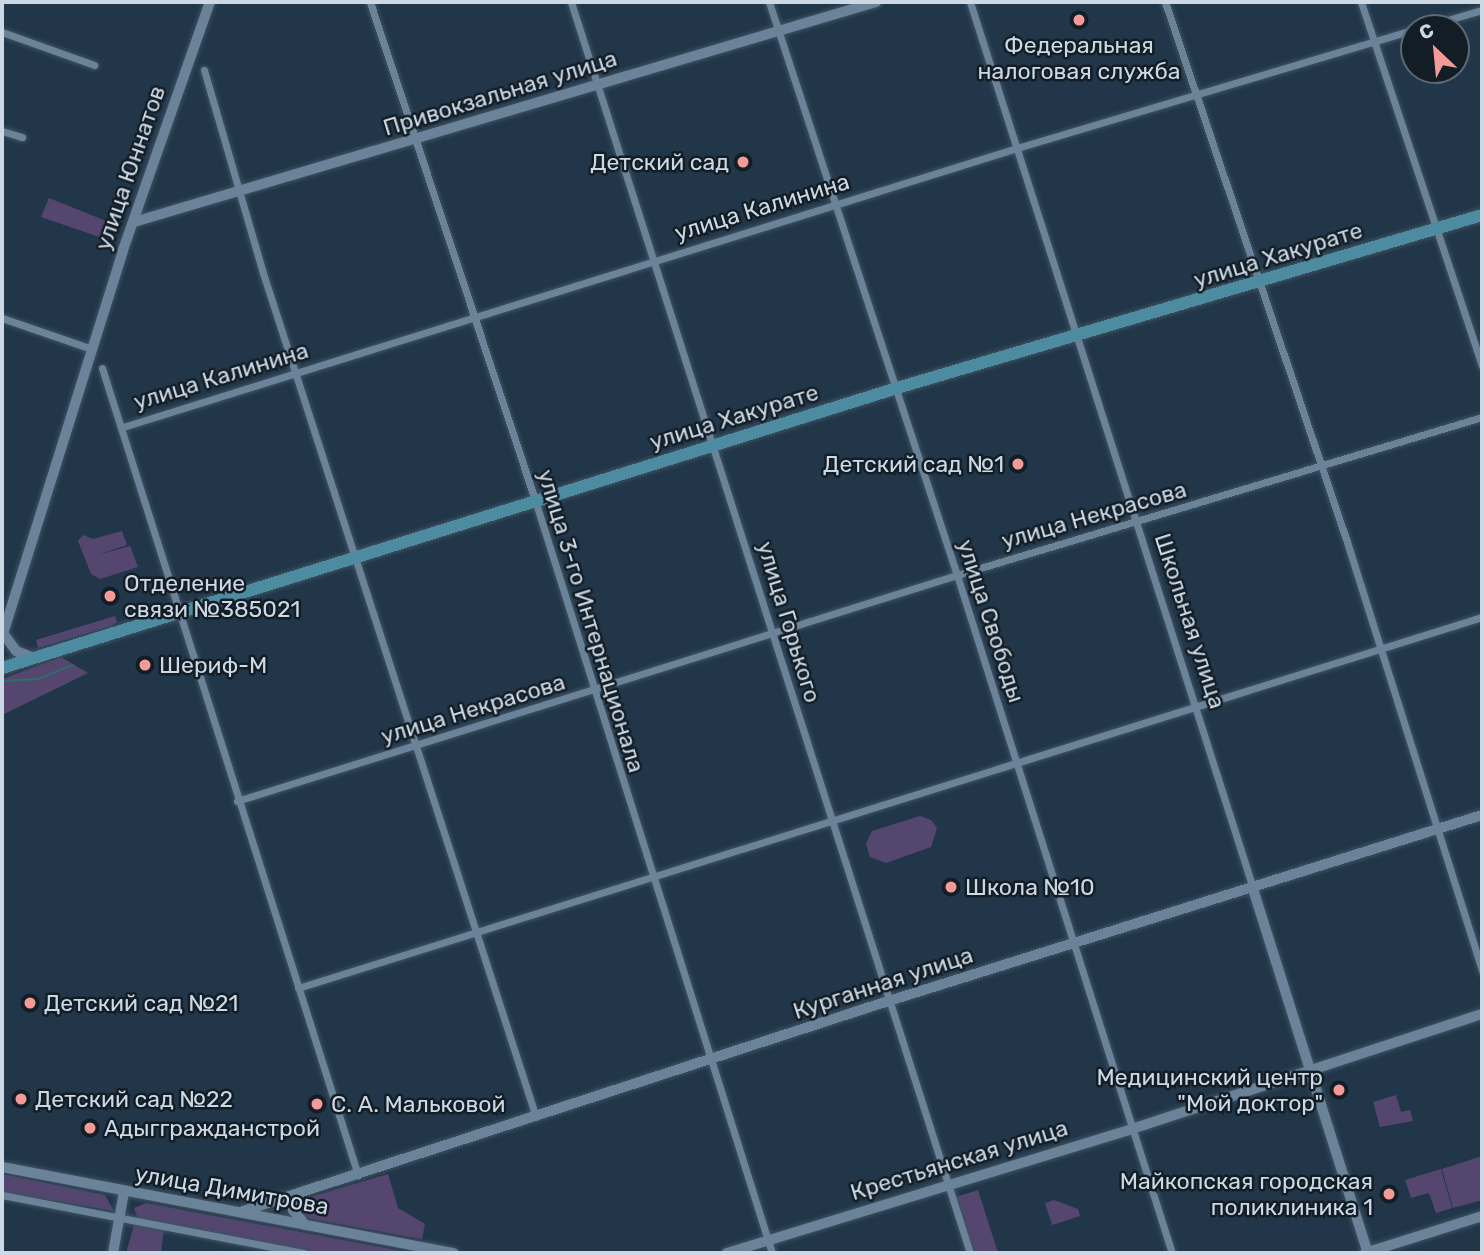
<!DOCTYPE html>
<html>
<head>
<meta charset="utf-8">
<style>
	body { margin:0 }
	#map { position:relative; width:1484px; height:1255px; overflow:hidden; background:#213749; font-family:Rubik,sans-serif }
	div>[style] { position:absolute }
	.green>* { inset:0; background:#554670 }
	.stream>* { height:2px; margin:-1px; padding:0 1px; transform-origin:1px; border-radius:1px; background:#2e6d6a }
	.roads { filter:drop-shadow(0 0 2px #3f5262) drop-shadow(0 0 2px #3f5262) }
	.street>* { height:7px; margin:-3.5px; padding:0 3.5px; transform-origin:3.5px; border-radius:3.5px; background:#6b8399 }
	.secondary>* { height:10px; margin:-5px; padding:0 5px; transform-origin:5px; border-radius:5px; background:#6b8399 }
	.primary>* { height:12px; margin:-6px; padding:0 6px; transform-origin:6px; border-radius:6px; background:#4d8ba1 }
	.dots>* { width:19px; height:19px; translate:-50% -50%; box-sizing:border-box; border:4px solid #131d26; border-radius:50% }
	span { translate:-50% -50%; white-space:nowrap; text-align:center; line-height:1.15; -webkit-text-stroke:5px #131d26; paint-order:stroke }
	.poi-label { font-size:23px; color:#ccd9e5 }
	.right { translate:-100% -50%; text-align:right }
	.left { translate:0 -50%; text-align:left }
	.street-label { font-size:23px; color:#ccd9e5 }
	.frame { position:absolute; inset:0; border:4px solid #ccd9e5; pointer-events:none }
	.north { position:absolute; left:1400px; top:14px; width:70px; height:70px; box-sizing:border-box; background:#131d26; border:2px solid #5d6872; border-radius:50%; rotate:334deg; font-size:19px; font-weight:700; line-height:28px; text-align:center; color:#ccd9e5 }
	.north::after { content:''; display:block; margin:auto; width:24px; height:32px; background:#f59b97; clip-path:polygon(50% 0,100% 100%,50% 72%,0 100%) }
</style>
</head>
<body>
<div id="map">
	<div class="green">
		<i style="clip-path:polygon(49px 198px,116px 225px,111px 241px,41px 217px)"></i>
		<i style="clip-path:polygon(122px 531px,127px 545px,97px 555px,130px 546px,138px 567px,100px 579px,91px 574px,78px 541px,83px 535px,93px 539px)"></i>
		<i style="clip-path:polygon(115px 616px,117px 622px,111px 626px,38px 648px,36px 640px)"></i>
		<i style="clip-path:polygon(61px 657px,88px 673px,2px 715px,2px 679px)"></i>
		<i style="clip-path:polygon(920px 816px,931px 820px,937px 828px,931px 847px,886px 863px,870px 857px,866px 844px,872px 831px)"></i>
		<i style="clip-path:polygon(1396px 1095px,1401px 1112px,1410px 1110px,1413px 1121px,1380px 1127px,1373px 1102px)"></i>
		<i style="clip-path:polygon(1482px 1156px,1482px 1200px,1453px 1208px,1442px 1169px)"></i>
		<i style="clip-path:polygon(1441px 1169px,1452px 1208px,1436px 1213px,1429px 1193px,1411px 1198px,1405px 1180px)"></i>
		<i style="clip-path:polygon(2px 1174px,105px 1195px,114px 1211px,2px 1192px)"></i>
		<i style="clip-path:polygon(388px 1174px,398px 1208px,425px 1224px,422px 1239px,306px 1218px,299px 1209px,307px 1198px)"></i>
		<i style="clip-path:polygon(978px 1190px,998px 1253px,974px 1253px,956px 1197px)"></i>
		<i style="clip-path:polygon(1054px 1200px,1078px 1209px,1080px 1216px,1052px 1225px,1045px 1203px)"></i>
		<i style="clip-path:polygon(146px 1203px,412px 1253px,319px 1253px,138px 1219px,134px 1208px)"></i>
		<i style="clip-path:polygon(134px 1225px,164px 1229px,161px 1253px,126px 1253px)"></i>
	</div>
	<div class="stream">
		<i style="left:2px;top:681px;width:36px;rotate:-3deg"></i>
		<i style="left:38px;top:679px;width:37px;rotate:-22deg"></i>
	</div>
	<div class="roads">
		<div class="street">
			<i style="left:370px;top:2px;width:525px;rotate:71.67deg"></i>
			<i style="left:535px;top:500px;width:789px;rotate:72.53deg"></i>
			<i style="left:571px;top:2px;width:1313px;rotate:72.31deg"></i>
			<i style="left:769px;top:2px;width:603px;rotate:71.84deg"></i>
			<i style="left:957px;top:575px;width:711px;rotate:72.41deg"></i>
			<i style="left:970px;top:2px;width:930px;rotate:72.29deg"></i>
			<i style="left:1165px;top:2px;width:570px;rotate:71.37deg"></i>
			<i style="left:1347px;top:542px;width:450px;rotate:72.5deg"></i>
			<i style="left:1361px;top:2px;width:384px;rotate:71.6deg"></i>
			<i style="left:1420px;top:28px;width:65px;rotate:-16.2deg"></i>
			<i style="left:2px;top:32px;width:98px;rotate:19.7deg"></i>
			<i style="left:204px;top:70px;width:211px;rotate:73.8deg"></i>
			<i style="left:263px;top:273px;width:887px;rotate:72.08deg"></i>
			<i style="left:2px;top:131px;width:21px;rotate:17deg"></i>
			<i style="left:2px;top:318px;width:95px;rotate:19deg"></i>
			<i style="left:102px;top:368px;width:847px;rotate:72.4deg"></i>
			<i style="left:123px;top:427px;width:937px;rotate:-17.33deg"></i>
			<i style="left:1017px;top:148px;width:414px;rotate:-16.6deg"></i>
			<i style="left:237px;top:801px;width:755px;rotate:-17.43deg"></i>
			<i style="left:957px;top:575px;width:548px;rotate:-16.75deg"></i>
			<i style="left:298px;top:988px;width:1241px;rotate:-17.4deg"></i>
			<i style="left:2px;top:1195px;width:308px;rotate:10.9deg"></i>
		</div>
		<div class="secondary">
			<i style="left:134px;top:222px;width:774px;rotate:-16.51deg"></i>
			<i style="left:3px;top:633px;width:22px;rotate:54deg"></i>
			<i style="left:16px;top:651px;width:19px;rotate:21deg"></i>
			<i style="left:2px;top:637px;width:405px;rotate:-72.6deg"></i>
			<i style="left:123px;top:250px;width:263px;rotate:-70.7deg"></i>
			<i style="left:1253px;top:889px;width:382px;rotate:72.5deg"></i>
			<i style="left:2px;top:1167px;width:460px;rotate:10.8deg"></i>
			<i style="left:298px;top:1195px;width:16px;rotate:108deg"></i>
			<i style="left:293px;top:1210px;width:19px;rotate:51deg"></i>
			<i style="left:240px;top:1212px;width:672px;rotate:-18.03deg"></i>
			<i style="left:879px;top:1004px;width:632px;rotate:-17.4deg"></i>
			<i style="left:113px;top:1253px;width:62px;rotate:-79.8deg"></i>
			<i style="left:727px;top:1253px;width:424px;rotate:-17deg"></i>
			<i style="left:1132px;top:1129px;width:368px;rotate:-18.2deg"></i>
			<i style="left:1365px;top:1253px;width:123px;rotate:-17.5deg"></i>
		</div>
		<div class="primary">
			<i style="left:2px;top:668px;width:938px;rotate:-17.37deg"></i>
			<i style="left:897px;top:388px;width:610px;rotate:-16.47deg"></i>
		</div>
	</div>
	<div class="dots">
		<i style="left:1079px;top:20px;background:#f59b97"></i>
		<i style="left:743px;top:162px;background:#f59b97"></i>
		<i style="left:1018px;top:464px;background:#f59b97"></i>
		<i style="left:110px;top:596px;background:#f59b97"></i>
		<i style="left:145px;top:665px;background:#f59b97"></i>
		<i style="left:951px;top:887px;background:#f59b97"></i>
		<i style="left:30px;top:1003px;background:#f59b97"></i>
		<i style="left:1339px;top:1090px;background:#f59b97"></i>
		<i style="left:21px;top:1099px;background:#f59b97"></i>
		<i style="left:317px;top:1104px;background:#f59b97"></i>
		<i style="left:90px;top:1128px;background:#f59b97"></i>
		<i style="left:1389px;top:1194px;background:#f59b97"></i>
	</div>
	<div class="poi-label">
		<span style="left:1079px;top:58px">Федеральная<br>налоговая служба</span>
		<span class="right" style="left:729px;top:162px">Детский сад</span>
		<span class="right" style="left:1004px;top:464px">Детский сад №1</span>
		<span class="left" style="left:124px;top:596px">Отделение<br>связи №385021</span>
		<span class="left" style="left:159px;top:665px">Шериф-М</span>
		<span class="left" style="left:965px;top:887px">Школа №10</span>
		<span class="left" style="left:44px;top:1003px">Детский сад №21</span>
		<span class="right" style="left:1323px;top:1090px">Медицинский центр<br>"Мой доктор"</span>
		<span class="left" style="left:35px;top:1099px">Детский сад №22</span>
		<span class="left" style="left:331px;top:1104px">С. А. Мальковой</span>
		<span class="left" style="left:104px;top:1128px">Адыггражданстрой</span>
		<span class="right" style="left:1373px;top:1194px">Майкопская городская<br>поликлиника 1</span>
	</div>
	<div class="street-label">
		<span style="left:500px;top:93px;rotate:-17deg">Привокзальная улица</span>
		<span style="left:130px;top:168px;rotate:-71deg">улица Юннатов</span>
		<span style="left:762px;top:207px;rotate:-17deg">улица Калинина</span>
		<span style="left:1278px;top:255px;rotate:-17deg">улица Хакурате</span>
		<span style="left:221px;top:376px;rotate:-17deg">улица Калинина</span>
		<span style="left:734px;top:417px;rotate:-17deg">улица Хакурате</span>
		<span style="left:1094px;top:515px;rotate:-16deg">улица Некрасова</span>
		<span style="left:591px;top:621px;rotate:73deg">улица 3-го Интернационала</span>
		<span style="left:991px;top:621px;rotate:72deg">улица Свободы</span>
		<span style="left:1190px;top:621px;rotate:72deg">Школьная улица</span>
		<span style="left:789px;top:622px;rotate:73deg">улица Горького</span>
		<span style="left:473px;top:709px;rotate:-17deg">улица Некрасова</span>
		<span style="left:883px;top:983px;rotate:-18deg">Курганная улица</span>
		<span style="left:959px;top:1160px;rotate:-17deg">Крестьянская улица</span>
		<span style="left:232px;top:1190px;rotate:10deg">улица Димитрова</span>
	</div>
	<div class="frame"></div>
	<div class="north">С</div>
</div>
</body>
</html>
